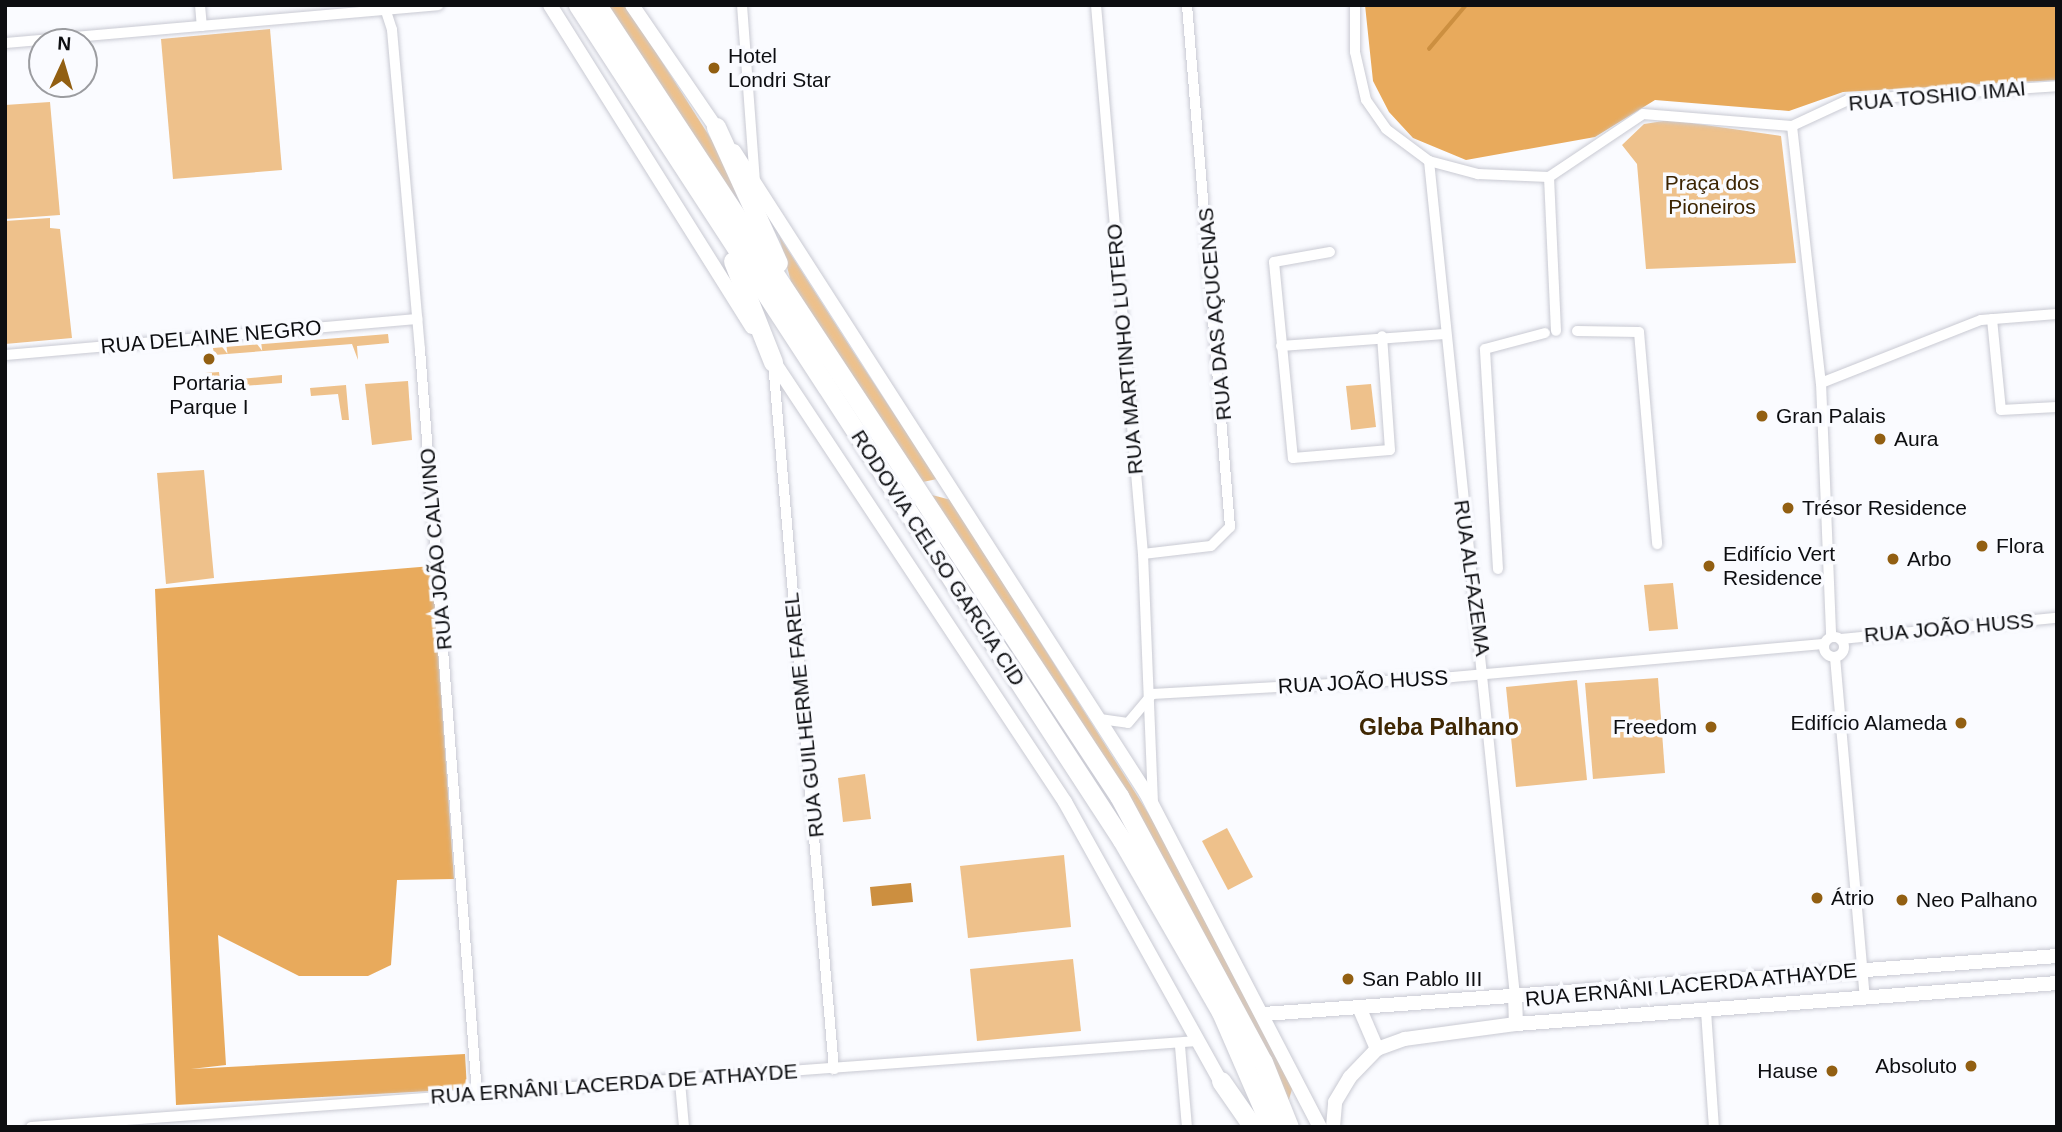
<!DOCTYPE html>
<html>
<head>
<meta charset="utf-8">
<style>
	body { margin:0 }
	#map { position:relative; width:2062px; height:1132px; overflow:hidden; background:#fafbff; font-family:Arial,sans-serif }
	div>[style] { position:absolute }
	.green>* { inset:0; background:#eec18b }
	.forest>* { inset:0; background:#e8aa5c }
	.water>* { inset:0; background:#cc8f40 }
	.stream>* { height:3.5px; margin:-1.75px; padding:0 1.75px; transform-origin:1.75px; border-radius:1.75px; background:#cc8f40 }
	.roads { filter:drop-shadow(0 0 2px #c9cad3) drop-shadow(0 0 2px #c9cad3) }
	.minor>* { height:10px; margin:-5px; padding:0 5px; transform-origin:5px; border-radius:5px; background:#fff }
	.minor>.ring { margin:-5px; padding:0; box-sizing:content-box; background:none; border:10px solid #fff; border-radius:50% }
	.tertiary>* { height:14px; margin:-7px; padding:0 7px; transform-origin:7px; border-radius:7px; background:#fff }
	.motorway>* { height:19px; margin:-9.5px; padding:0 9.5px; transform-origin:9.5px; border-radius:9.5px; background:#fff }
	.dots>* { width:19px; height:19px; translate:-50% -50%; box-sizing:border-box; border:4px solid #fafbff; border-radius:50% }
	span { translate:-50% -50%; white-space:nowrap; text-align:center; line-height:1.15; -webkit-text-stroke:7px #fafbff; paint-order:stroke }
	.poi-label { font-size:21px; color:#0d0e11 }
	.left { translate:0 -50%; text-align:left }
	.right { translate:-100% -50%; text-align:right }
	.street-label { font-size:21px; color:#0d0e11 }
	.park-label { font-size:21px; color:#3c2401 }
	.neighbourhood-label { font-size:23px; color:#3f2703; font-weight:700 }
	.frame { position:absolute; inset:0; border:7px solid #0d0e11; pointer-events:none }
	.north { position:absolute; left:28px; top:28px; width:70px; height:70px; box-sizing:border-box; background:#fafbff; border:2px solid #9b9ca0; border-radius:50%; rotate:4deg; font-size:19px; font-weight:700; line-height:28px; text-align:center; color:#0d0e11 }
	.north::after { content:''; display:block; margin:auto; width:24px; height:32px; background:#925f12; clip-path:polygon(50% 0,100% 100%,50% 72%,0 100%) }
</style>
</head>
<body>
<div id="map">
	<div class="green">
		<i style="clip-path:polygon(605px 5px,626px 5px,727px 164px,772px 256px)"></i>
		<i style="clip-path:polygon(270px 29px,282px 170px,173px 179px,161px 39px)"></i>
		<i style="clip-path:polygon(50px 102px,60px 215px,5px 219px,5px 105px)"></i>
		<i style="clip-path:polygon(1670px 120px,1781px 136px,1796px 263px,1646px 269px,1637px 164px,1622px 145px,1644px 124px)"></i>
		<i style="clip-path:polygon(50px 218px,50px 228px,60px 229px,72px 338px,5px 344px,5px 221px)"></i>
		<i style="clip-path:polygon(779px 236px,854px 353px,937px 479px,918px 483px,791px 282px)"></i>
		<i style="clip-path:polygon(388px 334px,389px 343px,357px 346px,358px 360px,352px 344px,214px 355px,213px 348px)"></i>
		<i style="clip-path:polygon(219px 372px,220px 381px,282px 375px,282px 383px,206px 389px,205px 373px)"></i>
		<i style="clip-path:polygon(408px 381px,412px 440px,372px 445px,365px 384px)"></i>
		<i style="clip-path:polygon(1371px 384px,1376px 427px,1351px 430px,1346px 386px)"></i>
		<i style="clip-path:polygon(346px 385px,349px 420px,342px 420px,338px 394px,311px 396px,310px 388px)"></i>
		<i style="clip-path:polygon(204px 470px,214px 578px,166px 584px,157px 473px)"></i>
		<i style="clip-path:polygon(932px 495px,951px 500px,1167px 843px,1293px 1086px,1287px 1106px,1195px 927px)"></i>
		<i style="clip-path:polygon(1673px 583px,1678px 629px,1649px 631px,1644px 585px)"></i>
		<i style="clip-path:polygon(1658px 678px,1665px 773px,1593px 779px,1585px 683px)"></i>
		<i style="clip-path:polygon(1577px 680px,1587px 780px,1516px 787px,1506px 687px)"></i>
		<i style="clip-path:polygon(865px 774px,871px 819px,843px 822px,838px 778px)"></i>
		<i style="clip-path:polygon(1227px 828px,1253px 877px,1228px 890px,1202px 841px)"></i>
		<i style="clip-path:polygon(1064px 855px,1071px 927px,968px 938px,960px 866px)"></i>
		<i style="clip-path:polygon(1073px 959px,1081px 1031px,977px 1041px,970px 969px)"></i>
	</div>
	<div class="forest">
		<i style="clip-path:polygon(1365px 5px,2057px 5px,2057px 80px,1843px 92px,1789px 111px,1655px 100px,1595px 137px,1466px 160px,1413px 138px,1389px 112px,1373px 81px)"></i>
		<i style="clip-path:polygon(432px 566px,454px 879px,397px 880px,391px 965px,368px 976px,299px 976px,218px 935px,226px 1065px,191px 1069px,465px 1054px,467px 1089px,176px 1105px,155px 589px)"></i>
	</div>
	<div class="water">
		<i style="clip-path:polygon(911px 883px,913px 902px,872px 906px,870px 887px)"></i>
	</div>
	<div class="stream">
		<i style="left:1739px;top:5px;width:67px"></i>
		<i style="left:1429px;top:49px;width:57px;rotate:-49.9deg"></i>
	</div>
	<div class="roads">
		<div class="minor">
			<i style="left:200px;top:5px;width:21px;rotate:85deg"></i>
			<i style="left:384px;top:5px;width:26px;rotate:72deg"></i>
			<i style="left:392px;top:30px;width:320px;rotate:85deg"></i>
			<i style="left:420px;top:349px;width:747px;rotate:85.62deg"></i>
			<i style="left:742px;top:5px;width:175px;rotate:85.8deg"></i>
			<i style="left:1096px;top:5px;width:551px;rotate:85.11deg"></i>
			<i style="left:1143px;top:554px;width:251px;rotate:87.7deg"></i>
			<i style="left:1355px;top:5px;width:47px;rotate:90deg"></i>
			<i style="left:1355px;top:52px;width:49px;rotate:77.1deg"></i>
			<i style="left:1366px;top:100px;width:35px;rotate:55deg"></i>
			<i style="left:1386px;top:129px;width:54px;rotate:36.7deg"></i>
			<i style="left:1429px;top:161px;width:51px;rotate:14.9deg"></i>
			<i style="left:1478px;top:174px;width:71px;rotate:2.4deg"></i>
			<i style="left:5px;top:43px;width:435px;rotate:-5deg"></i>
			<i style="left:1792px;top:126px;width:259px;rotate:83.6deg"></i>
			<i style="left:1821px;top:383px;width:254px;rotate:87.7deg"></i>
			<i style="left:1429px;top:161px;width:839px;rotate:84.12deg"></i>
			<i style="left:1549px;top:177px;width:113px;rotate:-33.8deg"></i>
			<i style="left:1643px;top:114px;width:149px;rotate:4.6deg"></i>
			<i style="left:1792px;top:126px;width:62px;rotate:-24.9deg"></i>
			<i style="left:1848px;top:100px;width:209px;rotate:-3.8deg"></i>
			<i style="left:1549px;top:177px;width:154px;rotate:87.4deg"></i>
			<i style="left:1330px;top:252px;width:57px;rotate:169.9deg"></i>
			<i style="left:1274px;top:262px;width:197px;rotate:84.5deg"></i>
			<i style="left:1293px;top:458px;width:97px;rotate:-4.7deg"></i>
			<i style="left:1390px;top:450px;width:114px;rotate:-94deg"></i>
			<i style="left:1992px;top:319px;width:91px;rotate:84.4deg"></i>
			<i style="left:2001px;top:410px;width:56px;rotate:-3.1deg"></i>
			<i style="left:1577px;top:331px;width:62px;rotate:0.9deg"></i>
			<i style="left:1639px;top:332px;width:213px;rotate:85.1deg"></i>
			<i style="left:1281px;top:346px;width:164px;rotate:-4.2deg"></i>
			<i style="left:5px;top:355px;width:414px;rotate:-5deg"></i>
			<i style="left:773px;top:362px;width:710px;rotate:85.07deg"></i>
			<i style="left:1821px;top:383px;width:172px;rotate:-21.5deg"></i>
			<i style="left:1981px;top:320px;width:76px;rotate:-4.5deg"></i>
			<i style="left:1143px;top:554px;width:68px;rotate:-6.7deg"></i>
			<i style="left:1211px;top:546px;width:27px;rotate:-45deg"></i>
			<i style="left:1230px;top:527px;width:524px;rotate:-94.71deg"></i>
			<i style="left:1498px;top:569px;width:220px;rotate:-93.4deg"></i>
			<i style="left:1485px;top:349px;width:62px;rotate:-14.9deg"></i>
			<i class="ring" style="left:1824px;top:637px;width:10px;height:10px"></i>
			<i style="left:1841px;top:639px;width:217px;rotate:-5.6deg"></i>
			<i style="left:1835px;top:657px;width:342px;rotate:85deg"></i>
			<i style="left:1152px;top:694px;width:300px;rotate:-3.2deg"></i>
			<i style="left:1452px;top:677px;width:373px;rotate:-5.1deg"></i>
			<i style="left:1100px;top:719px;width:28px;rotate:8deg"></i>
			<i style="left:1128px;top:723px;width:38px;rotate:-50deg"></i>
			<i style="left:1706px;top:1011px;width:116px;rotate:86.1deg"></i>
			<i style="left:1180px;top:1046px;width:81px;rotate:85.1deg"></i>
			<i style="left:680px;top:1082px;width:45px;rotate:84.9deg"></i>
			<i style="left:31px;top:1127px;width:1169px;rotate:-4.22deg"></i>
		</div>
		<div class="tertiary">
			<i style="left:550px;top:5px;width:380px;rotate:57.9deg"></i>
			<i style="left:632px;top:5px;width:158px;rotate:55.6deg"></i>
			<i style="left:734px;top:151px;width:763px;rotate:57.31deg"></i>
			<i style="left:1146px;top:793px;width:377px;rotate:62.5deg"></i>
			<i style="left:768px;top:353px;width:538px;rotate:56.52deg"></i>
			<i style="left:1065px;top:802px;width:327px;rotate:60.9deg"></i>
			<i style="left:1515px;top:996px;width:28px;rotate:88deg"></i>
			<i style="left:1359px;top:1007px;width:46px;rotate:66.8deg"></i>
			<i style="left:1264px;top:1014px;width:795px;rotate:-4.18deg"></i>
			<i style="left:1333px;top:1127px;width:25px;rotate:-85deg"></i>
			<i style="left:1335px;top:1102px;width:29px;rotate:-59deg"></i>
			<i style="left:1350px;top:1077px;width:39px;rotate:-46deg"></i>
			<i style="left:1377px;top:1049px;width:30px;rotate:-20deg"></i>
			<i style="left:1405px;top:1039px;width:112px;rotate:-7.7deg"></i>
			<i style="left:1516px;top:1024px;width:543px;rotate:-4.33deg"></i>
		</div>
		<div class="motorway">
			<i style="left:578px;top:5px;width:997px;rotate:56.92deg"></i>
			<i style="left:1122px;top:840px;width:198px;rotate:60.1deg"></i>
			<i style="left:1221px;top:1012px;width:125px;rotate:66.5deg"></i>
			<i style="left:597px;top:5px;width:948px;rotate:56.58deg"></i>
			<i style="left:1119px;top:796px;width:302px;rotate:61.6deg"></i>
			<i style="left:1263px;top:1062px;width:70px;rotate:68.2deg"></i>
			<i style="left:716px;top:127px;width:149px;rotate:65.5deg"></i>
			<i style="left:733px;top:261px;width:109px;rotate:68.4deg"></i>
			<i style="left:1221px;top:1081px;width:56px;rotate:55.2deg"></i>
		</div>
	</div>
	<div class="dots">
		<i style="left:714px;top:68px;background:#925f12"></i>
		<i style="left:209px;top:359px;background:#925f12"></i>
		<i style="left:1762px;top:416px;background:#925f12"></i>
		<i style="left:1880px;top:439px;background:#925f12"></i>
		<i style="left:1788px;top:508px;background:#925f12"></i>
		<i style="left:1982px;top:546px;background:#925f12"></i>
		<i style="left:1893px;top:559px;background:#925f12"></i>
		<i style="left:1709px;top:566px;background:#925f12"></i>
		<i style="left:1961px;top:723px;background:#925f12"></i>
		<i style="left:1711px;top:727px;background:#925f12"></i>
		<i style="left:1817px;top:898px;background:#925f12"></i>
		<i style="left:1902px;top:900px;background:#925f12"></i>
		<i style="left:1348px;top:979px;background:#925f12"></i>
		<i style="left:1971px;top:1066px;background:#925f12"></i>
		<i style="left:1832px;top:1071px;background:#925f12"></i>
	</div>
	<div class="poi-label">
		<span class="left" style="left:728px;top:68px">Hotel<br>Londri Star</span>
		<span style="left:209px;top:395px">Portaria<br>Parque I</span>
		<span class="left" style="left:1776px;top:416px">Gran Palais</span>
		<span class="left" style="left:1894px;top:439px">Aura</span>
		<span class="left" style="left:1802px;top:508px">Trésor Residence</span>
		<span class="left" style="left:1996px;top:546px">Flora</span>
		<span class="left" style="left:1723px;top:566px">Edifício Vert<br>Residence</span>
		<span class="left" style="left:1907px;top:559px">Arbo</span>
		<span class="right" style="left:1947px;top:723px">Edifício Alameda</span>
		<span class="right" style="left:1697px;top:727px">Freedom</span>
		<span class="left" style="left:1831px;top:898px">Átrio</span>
		<span class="left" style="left:1916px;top:900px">Neo Palhano</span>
		<span class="left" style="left:1362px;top:979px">San Pablo III</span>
		<span class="right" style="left:1957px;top:1066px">Absoluto</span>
		<span class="right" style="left:1818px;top:1071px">Hause</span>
	</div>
	<div class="street-label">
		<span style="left:1937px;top:96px;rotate:-5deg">RUA TOSHIO IMAI</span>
		<span style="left:1215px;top:314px;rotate:-95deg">RUA DAS AÇUCENAS</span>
		<span style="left:211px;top:337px;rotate:-5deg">RUA DELAINE NEGRO</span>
		<span style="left:1125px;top:349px;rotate:-95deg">RUA MARTINHO LUTERO</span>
		<span style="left:436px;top:549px;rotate:-95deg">RUA JOÃO CALVINO</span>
		<span style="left:938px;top:558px;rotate:57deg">RODOVIA CELSO GARCIA CID</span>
		<span style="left:1472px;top:578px;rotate:82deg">RUA ALFAZEMA</span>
		<span style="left:1949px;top:628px;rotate:-5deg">RUA JOÃO HUSS</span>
		<span style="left:1363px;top:682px;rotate:-3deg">RUA JOÃO HUSS</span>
		<span style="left:804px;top:715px;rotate:-96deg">RUA GUILHERME FAREL</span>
		<span style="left:1691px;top:985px;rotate:-5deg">RUA ERNÂNI LACERDA ATHAYDE</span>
		<span style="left:614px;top:1084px;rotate:-4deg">RUA ERNÂNI LACERDA DE ATHAYDE</span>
	</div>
	<div class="park-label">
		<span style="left:1712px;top:195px">Praça dos<br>Pioneiros</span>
	</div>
	<div class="neighbourhood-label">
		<span style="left:1439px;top:727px">Gleba Palhano</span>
	</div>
	<div class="frame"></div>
	<div class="north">N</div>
</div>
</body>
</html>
